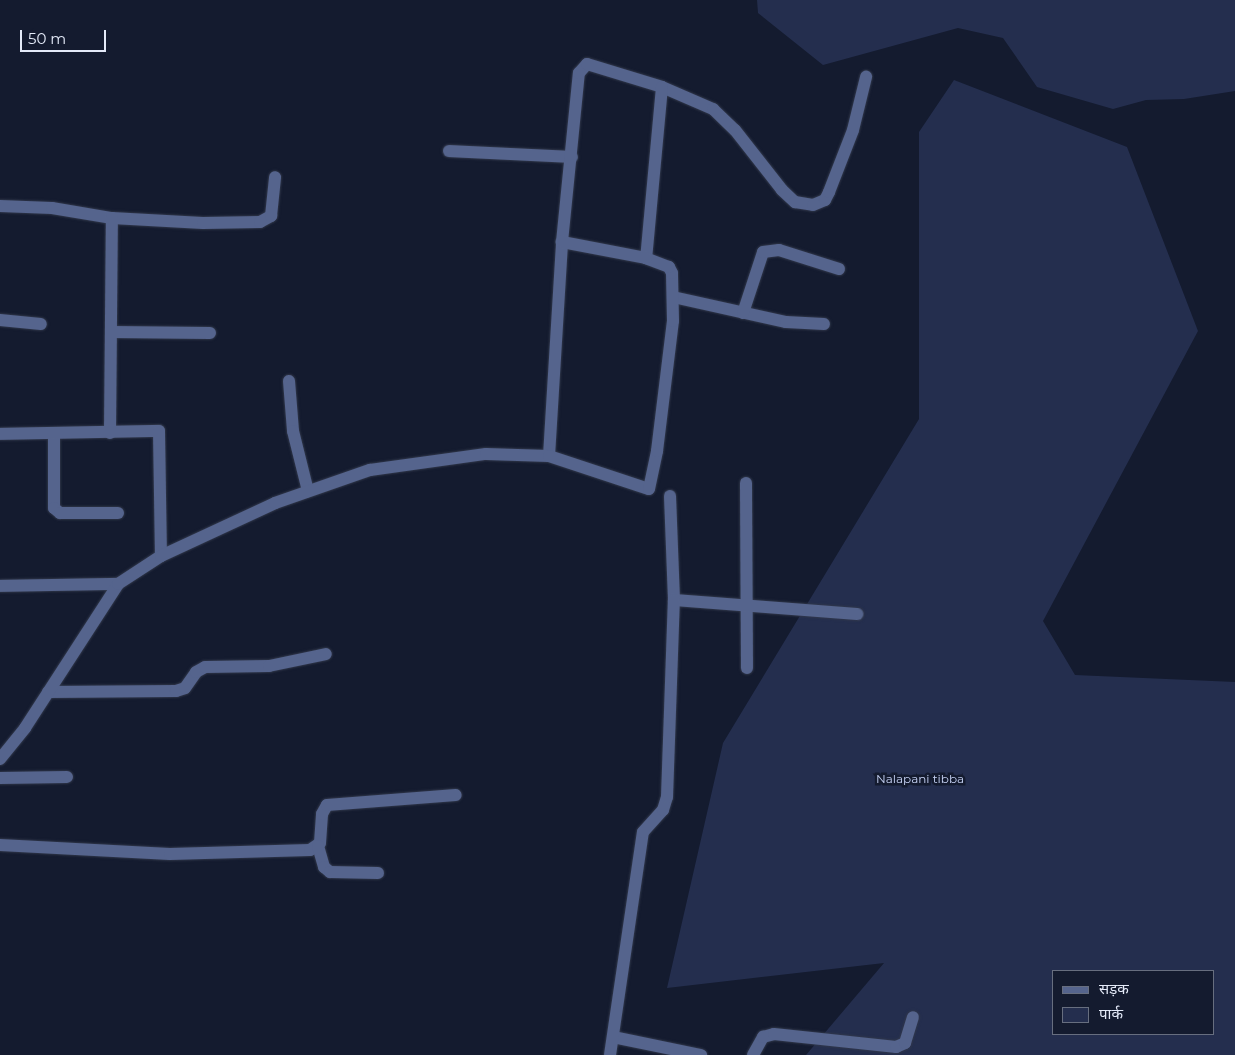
<!DOCTYPE html>
<html>
<head>
<meta charset="utf-8">
<style>
	body { margin:0 }
	#map { position:relative; width:1235px; height:1055px; overflow:hidden; background:#141b2f; font-family:Montserrat,"Noto Sans Devanagari",sans-serif }
	div>[style] { position:absolute }
	.green>* { inset:0; background:#242e4e }
	.roads { filter:drop-shadow(0 0 1px #31384b) drop-shadow(0 0 1px #31384b) }
	.street>* { height:12px; margin:-6px; padding:0 6px; transform-origin:6px; border-radius:6px; background:#55648d }
	span { translate:-50% -50%; white-space:nowrap; text-align:center; line-height:1.15; -webkit-text-stroke:5px #141b2f; paint-order:stroke }
	.park-label { font-size:12px; color:#c7d3f5 }
	.legend { position:absolute; left:1052px; top:970px; width:162px; height:65px; box-sizing:border-box; background:#141b2f; border:1px solid #676e7f; margin:0; padding:6px 9px; list-style:none; font-size:15px; color:#e4eaf8 }
	.legend li { display:flex; align-items:center; gap:10px; height:25px }
	.legend b { width:25px; border:1px solid #676e7f }
	.scale { position:absolute; left:20px; top:30px; width:86px; height:22px; box-sizing:border-box; border:2px solid #e4eaf8; border-top:0; padding-left:6px; font-size:15px; line-height:18px; white-space:nowrap; color:#e4eaf8; -webkit-text-stroke:4px #141b2f; paint-order:stroke }
</style>
</head>
<body>
<div id="map">
	<div class="green">
		<i style="clip-path:polygon(757px 0,1235px 0,1235px 91px,1184px 99px,1146px 100px,1113px 109px,1037px 87px,1003px 38px,958px 28px,823px 65px,758px 13px)"></i>
		<i style="clip-path:polygon(evenodd,954px 80px,1127px 147px,1198px 331px,1043px 621px,1075px 675px,1235px 682px,1235px 1055px,806px 1055px,884px 963px,667px 988px,723px 743px,919px 419px,919px 132px,954px 80px,1054px 971px,1214px 971px,1214px 1034px,1054px 1034px,1054px 971px)"></i>
	</div>
	<div class="roads">
		<div class="street">
			<i style="left:662px;top:87px;width:56px;rotate:23.3deg"></i>
			<i style="left:713px;top:109px;width:30px;rotate:44deg"></i>
			<i style="left:735px;top:130px;width:76px;rotate:51.9deg"></i>
			<i style="left:782px;top:190px;width:18px;rotate:43deg"></i>
			<i style="left:795px;top:202px;width:18px;rotate:9deg"></i>
			<i style="left:813px;top:205px;width:13px;rotate:-23deg"></i>
			<i style="left:825px;top:200px;width:9px;rotate:-63deg"></i>
			<i style="left:829px;top:192px;width:66px;rotate:-68.8deg"></i>
			<i style="left:853px;top:130px;width:55px;rotate:-76.2deg"></i>
			<i style="left:449px;top:151px;width:123px;rotate:2.8deg"></i>
			<i style="left:0;top:206px;width:52px;rotate:2.2deg"></i>
			<i style="left:52px;top:208px;width:61px;rotate:9.5deg"></i>
			<i style="left:112px;top:218px;width:91px;rotate:3.1deg"></i>
			<i style="left:203px;top:223px;width:57px;rotate:-1deg"></i>
			<i style="left:260px;top:222px;width:13px;rotate:-29deg"></i>
			<i style="left:271px;top:216px;width:39px;rotate:-84deg"></i>
			<i style="left:673px;top:297px;width:116px;rotate:12.5deg"></i>
			<i style="left:786px;top:322px;width:38px;rotate:3deg"></i>
			<i style="left:743px;top:313px;width:64px;rotate:-71.8deg"></i>
			<i style="left:763px;top:252px;width:16px;rotate:-7deg"></i>
			<i style="left:779px;top:250px;width:63px;rotate:17.6deg"></i>
			<i style="left:0;top:320px;width:41px;rotate:5.6deg"></i>
			<i style="left:111px;top:332px;width:99px;rotate:0.6deg"></i>
			<i style="left:289px;top:381px;width:50px;rotate:85.4deg"></i>
			<i style="left:293px;top:431px;width:62px;rotate:76deg"></i>
			<i style="left:54px;top:433px;width:75px;rotate:90deg"></i>
			<i style="left:54px;top:508px;width:8px;rotate:40deg"></i>
			<i style="left:60px;top:513px;width:58px"></i>
			<i style="left:110px;top:433px;width:215px;rotate:-89.5deg"></i>
			<i style="left:0;top:434px;width:159px;rotate:-1.1deg"></i>
			<i style="left:159px;top:431px;width:125px;rotate:89.1deg"></i>
			<i style="left:549px;top:456px;width:214px;rotate:-86.5deg"></i>
			<i style="left:562px;top:242px;width:170px;rotate:-84.3deg"></i>
			<i style="left:579px;top:73px;width:12px;rotate:-48deg"></i>
			<i style="left:587px;top:64px;width:78px;rotate:17deg"></i>
			<i style="left:662px;top:87px;width:172px;rotate:95.3deg"></i>
			<i style="left:746px;top:483px;width:185px;rotate:89.7deg"></i>
			<i style="left:670px;top:496px;width:104px;rotate:87.8deg"></i>
			<i style="left:674px;top:600px;width:184px;rotate:4.4deg"></i>
			<i style="left:0;top:586px;width:118px;rotate:-1deg"></i>
			<i style="left:48px;top:692px;width:128px;rotate:-0.4deg"></i>
			<i style="left:176px;top:691px;width:9px;rotate:-18deg"></i>
			<i style="left:185px;top:688px;width:19px;rotate:-55deg"></i>
			<i style="left:196px;top:672px;width:10px;rotate:-29deg"></i>
			<i style="left:205px;top:667px;width:64px;rotate:-0.9deg"></i>
			<i style="left:269px;top:666px;width:58px;rotate:-11.9deg"></i>
			<i style="left:0;top:759px;width:40px;rotate:-51deg"></i>
			<i style="left:25px;top:728px;width:171px;rotate:-57.1deg"></i>
			<i style="left:118px;top:584px;width:51px;rotate:-33.1deg"></i>
			<i style="left:161px;top:556px;width:126px;rotate:-24.9deg"></i>
			<i style="left:275px;top:503px;width:101px;rotate:-19.2deg"></i>
			<i style="left:370px;top:470px;width:117px;rotate:-7.9deg"></i>
			<i style="left:486px;top:454px;width:63px;rotate:1.8deg"></i>
			<i style="left:549px;top:456px;width:105px;rotate:18.3deg"></i>
			<i style="left:649px;top:489px;width:39px;rotate:-78deg"></i>
			<i style="left:657px;top:451px;width:131px;rotate:-83deg"></i>
			<i style="left:673px;top:321px;width:48px;rotate:-91.2deg"></i>
			<i style="left:672px;top:273px;width:7px;rotate:-117deg"></i>
			<i style="left:669px;top:267px;width:25px;rotate:-159deg"></i>
			<i style="left:646px;top:258px;width:86px;rotate:-169.2deg"></i>
			<i style="left:0;top:778px;width:67px;rotate:-0.9deg"></i>
			<i style="left:0;top:845px;width:170px;rotate:3deg"></i>
			<i style="left:170px;top:854px;width:140px;rotate:-1.6deg"></i>
			<i style="left:310px;top:850px;width:12px;rotate:-35deg"></i>
			<i style="left:320px;top:843px;width:29px;rotate:-86deg"></i>
			<i style="left:322px;top:814px;width:10px;rotate:-61deg"></i>
			<i style="left:327px;top:805px;width:129px;rotate:-4.4deg"></i>
			<i style="left:318px;top:846px;width:22px;rotate:74deg"></i>
			<i style="left:324px;top:867px;width:8px;rotate:40deg"></i>
			<i style="left:330px;top:872px;width:48px;rotate:1.2deg"></i>
			<i style="left:613px;top:1037px;width:90px;rotate:11.6deg"></i>
			<i style="left:610px;top:1055px;width:225px;rotate:-81.6deg"></i>
			<i style="left:643px;top:832px;width:30px;rotate:-48deg"></i>
			<i style="left:663px;top:810px;width:14px;rotate:-73deg"></i>
			<i style="left:667px;top:797px;width:197px;rotate:-88deg"></i>
			<i style="left:753px;top:1055px;width:21px;rotate:-61deg"></i>
			<i style="left:763px;top:1037px;width:11px;rotate:-15deg"></i>
			<i style="left:774px;top:1034px;width:123px;rotate:6.1deg"></i>
			<i style="left:896px;top:1047px;width:10px;rotate:-24deg"></i>
			<i style="left:905px;top:1043px;width:27px;rotate:-73deg"></i>
		</div>
	</div>
	<div class="park-label">
		<span style="left:920px;top:779px">Nalapani tibba</span>
	</div>
	<ul class="legend">
	<li><b style="height:6px;background:#55648d"></b>सड़क</li>
	<li><b style="height:14px;background:#242e4e"></b>पार्क</li>
	</ul>
	<div class="scale">50 m</div>
</div>
</body>
</html>
